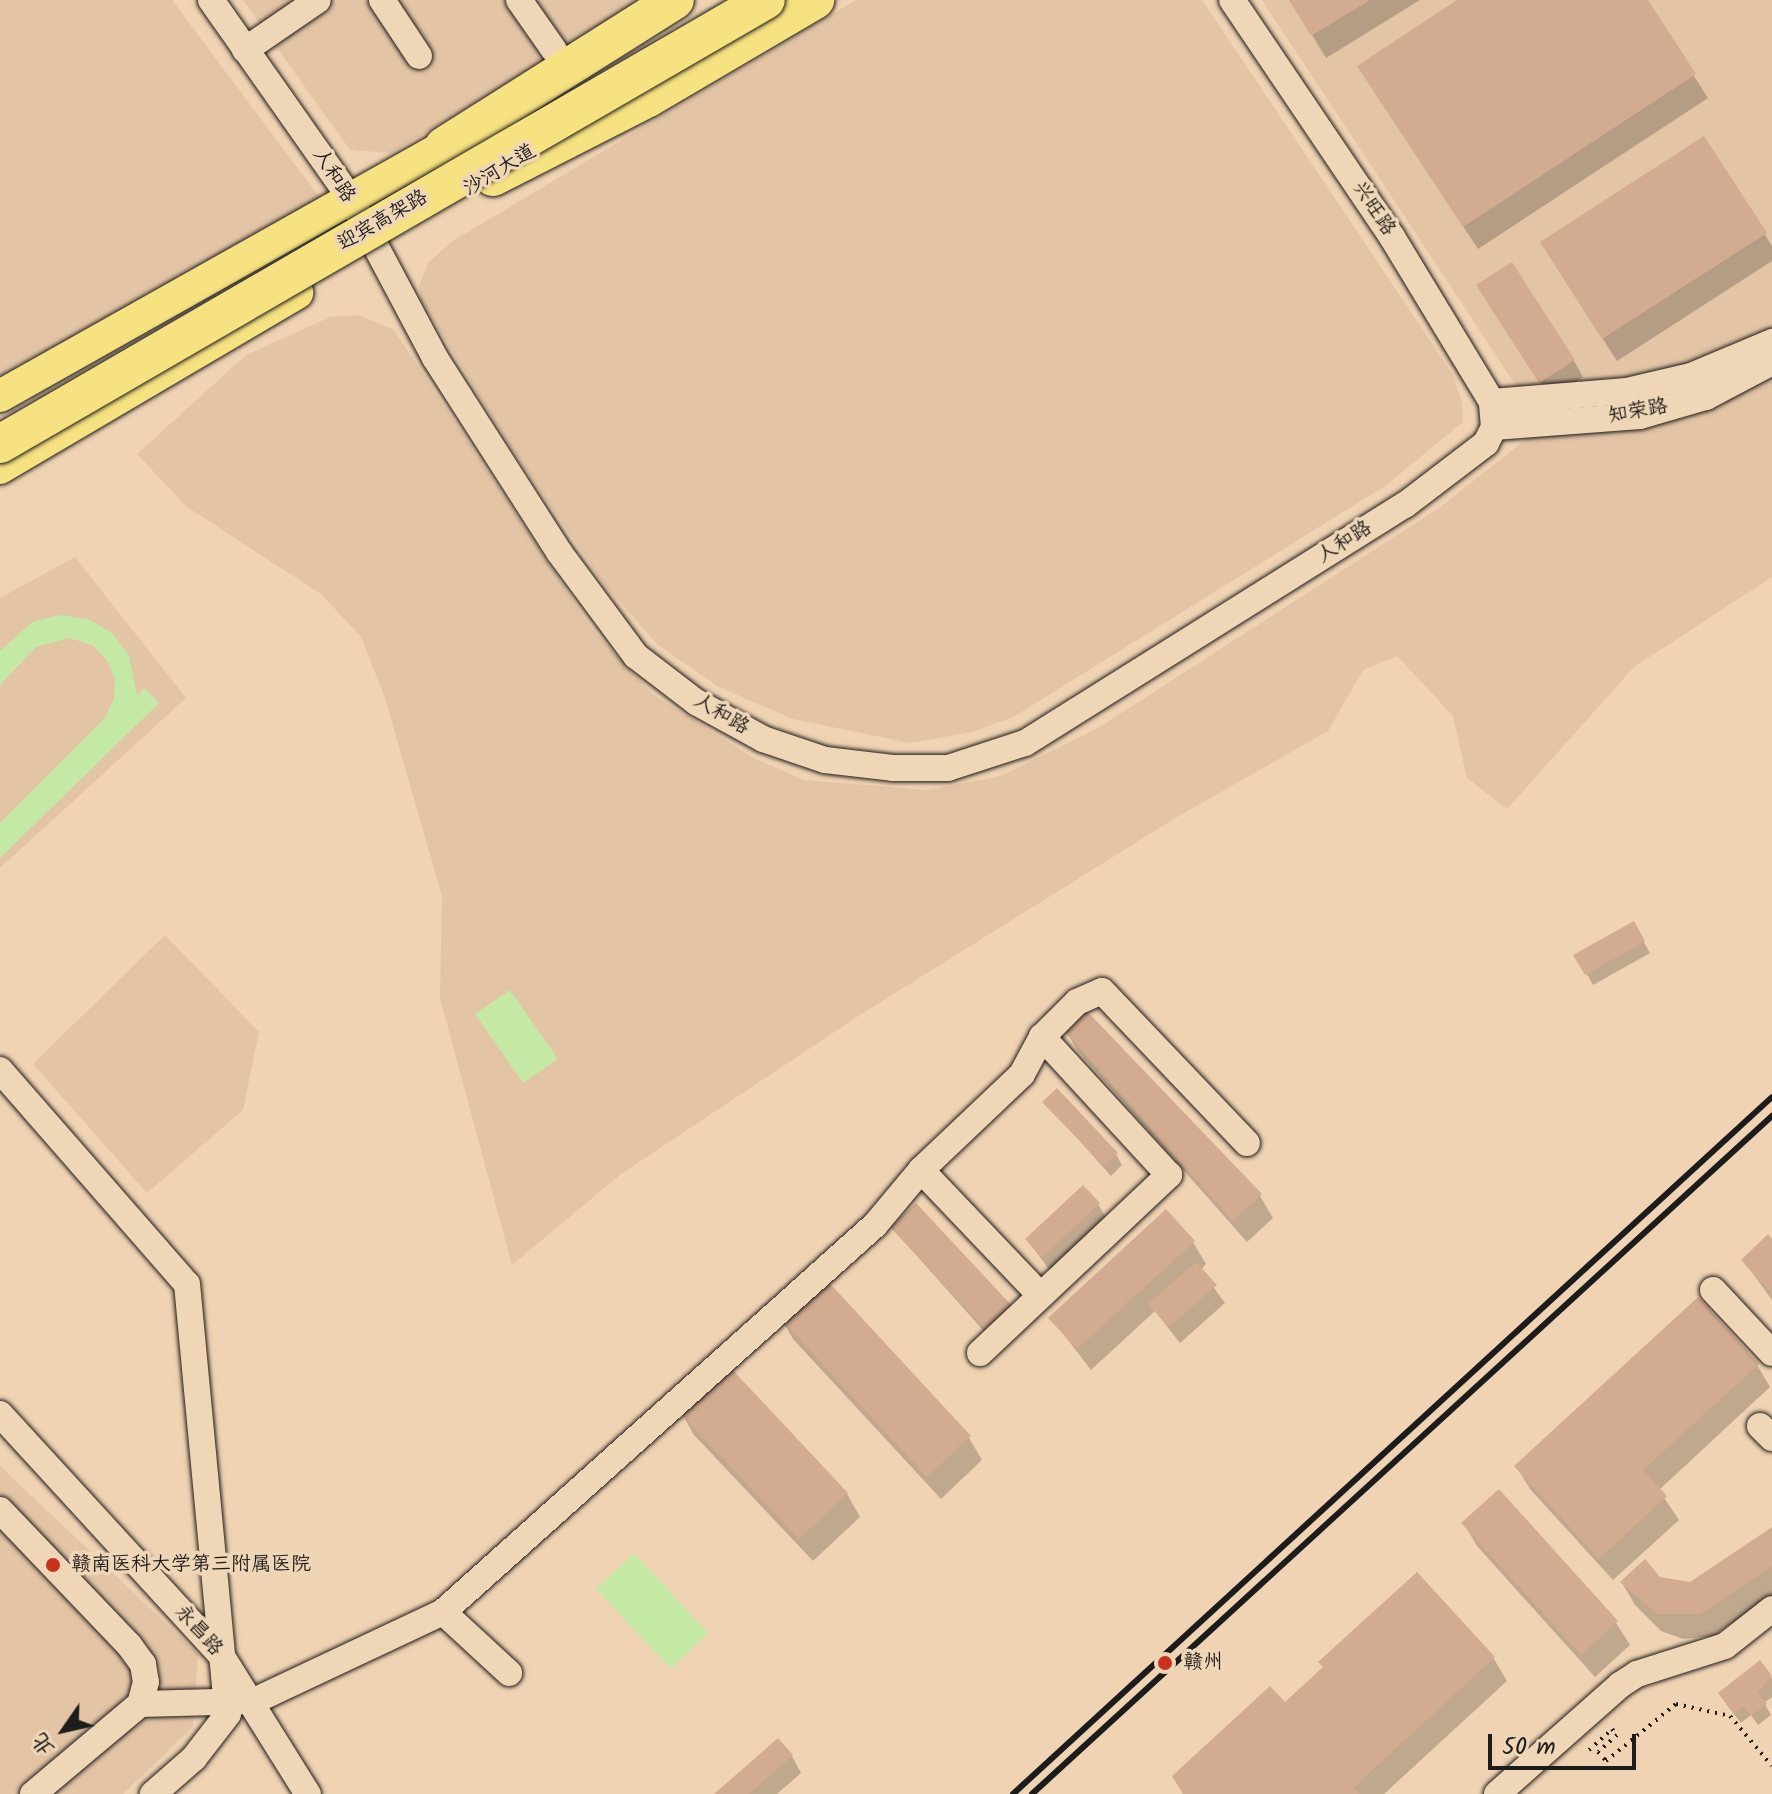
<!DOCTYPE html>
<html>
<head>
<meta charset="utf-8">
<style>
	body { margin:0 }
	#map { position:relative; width:1772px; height:1794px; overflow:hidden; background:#f0d3b3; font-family:Kalam,"LXGW WenKai TC",sans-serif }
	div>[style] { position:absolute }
	.built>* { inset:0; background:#e3c4a5 }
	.green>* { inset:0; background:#c3e9a4 }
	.shadow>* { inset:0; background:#0003 }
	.building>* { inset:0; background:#d3ab90 }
	.path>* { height:4px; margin-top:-2px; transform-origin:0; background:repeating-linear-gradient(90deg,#1c1c1c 0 2px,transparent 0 8px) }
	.roads { filter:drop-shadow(0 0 2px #1c1c1c) drop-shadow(0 0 2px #1c1c1c) }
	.minor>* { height:26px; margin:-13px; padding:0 13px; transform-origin:13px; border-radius:13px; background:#eed6b6 }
	.major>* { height:32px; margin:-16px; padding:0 16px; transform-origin:16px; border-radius:16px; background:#f7e281 }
	.highway>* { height:38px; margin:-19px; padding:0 19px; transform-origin:19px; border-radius:19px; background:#f7e281 }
	.rail>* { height:6px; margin:-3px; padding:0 3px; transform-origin:3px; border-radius:3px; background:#1c1c1c }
	.bridges { filter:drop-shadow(0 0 2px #1c1c1c) drop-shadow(0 0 2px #1c1c1c) }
	.highway-bridge>* { height:38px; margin:-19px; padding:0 19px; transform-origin:19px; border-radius:19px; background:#f7e281 }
	.dots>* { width:22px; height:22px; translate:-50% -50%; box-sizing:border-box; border:4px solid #eed6b6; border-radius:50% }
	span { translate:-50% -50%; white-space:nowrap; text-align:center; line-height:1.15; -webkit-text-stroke:7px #eed6b6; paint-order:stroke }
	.street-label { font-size:20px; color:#1c1c1c }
	.poi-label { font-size:20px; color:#1c1c1c }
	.left { translate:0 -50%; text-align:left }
	.north { position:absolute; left:24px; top:1690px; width:80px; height:80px; -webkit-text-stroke:6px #eed6b6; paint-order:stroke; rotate:236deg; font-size:22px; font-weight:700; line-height:32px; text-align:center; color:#1c1c1c }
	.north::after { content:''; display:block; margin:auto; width:28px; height:36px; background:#1c1c1c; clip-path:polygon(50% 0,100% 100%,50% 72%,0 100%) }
	.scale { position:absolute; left:1488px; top:1734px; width:148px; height:36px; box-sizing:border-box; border:4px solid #1c1c1c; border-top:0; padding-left:10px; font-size:24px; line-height:28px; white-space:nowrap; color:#1c1c1c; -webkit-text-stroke:6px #eed6b6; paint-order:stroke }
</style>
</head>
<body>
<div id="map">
	<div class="built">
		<i style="clip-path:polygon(0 0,172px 0,320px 198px,0 388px)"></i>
		<i style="clip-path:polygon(243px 0,647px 0,391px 153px,350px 150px)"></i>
		<i style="clip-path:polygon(856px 0,1202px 0,1453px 375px,1462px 402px,1463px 422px,1385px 486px,1013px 717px,972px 732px,910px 743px,793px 719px,719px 687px,658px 645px,603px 583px,510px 446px,421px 300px,419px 286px,428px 263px,451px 242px)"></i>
		<i style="clip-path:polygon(1262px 0,1772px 0,1772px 577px,1634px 667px,1507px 809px,1467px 778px,1453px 716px,1397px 656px,1363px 670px,1328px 731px,1177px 817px,863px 1013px,621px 1174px,512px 1265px,440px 998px,442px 896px,385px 698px,361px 637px,321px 594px,187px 507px,137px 454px,246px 355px,330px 317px,359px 315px,394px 330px,592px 629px,652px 694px,754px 758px,804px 780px,927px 790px,1001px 776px,1098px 728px,1439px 508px,1530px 436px,1532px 410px)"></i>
		<i style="clip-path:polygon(75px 557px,186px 698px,0 868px,0 598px)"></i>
		<i style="clip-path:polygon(165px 935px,259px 1032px,243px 1110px,147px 1193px,33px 1064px)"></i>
		<i style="clip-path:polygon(0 1466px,198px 1654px,193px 1727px,123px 1794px,0 1794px)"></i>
	</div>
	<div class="green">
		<i style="clip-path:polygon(60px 615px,88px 619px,112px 633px,129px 655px,137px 695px,145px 688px,159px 703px,0 858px,0 823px,105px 718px,114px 699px,115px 679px,107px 660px,92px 645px,69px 638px,36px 647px,0 685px,0 651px,32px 622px)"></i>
		<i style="clip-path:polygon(510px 990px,558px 1059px,523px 1083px,475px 1014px)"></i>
		<i style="clip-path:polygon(634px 1553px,708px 1633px,671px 1669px,596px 1589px)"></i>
	</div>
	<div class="shadow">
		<i style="clip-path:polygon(1291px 0,1420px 0,1326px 58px)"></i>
		<i style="clip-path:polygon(1461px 0,1645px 0,1708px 98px,1478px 249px,1373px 89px)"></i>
		<i style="clip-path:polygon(1704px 139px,1772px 246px,1772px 261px,1617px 361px,1556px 266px)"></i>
		<i style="clip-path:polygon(1489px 302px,1574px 361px,1583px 377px,1550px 398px)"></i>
		<i style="clip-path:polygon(1633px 923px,1650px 953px,1593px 985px,1576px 955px)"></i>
		<i style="clip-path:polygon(1064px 1027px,1260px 1196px,1273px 1218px,1247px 1242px,1077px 1050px)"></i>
		<i style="clip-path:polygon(1045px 1102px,1116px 1154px,1122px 1165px,1111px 1176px)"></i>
		<i style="clip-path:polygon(1098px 1204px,1108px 1221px,1052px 1273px,1027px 1240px)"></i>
		<i style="clip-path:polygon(892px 1228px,1022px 1326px,999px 1348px)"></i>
		<i style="clip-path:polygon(1193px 1242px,1206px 1264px,1201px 1270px,1225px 1303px,1180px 1343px,1155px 1311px,1091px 1370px,1051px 1318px)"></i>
		<i style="clip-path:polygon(1772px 1242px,1772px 1300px,1743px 1260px)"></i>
		<i style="clip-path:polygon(822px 1278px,969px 1438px,982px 1460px,941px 1499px,793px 1339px,780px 1316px)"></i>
		<i style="clip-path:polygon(1757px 1365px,1770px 1387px,1659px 1490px,1679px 1520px,1613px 1580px,1530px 1489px,1516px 1466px)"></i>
		<i style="clip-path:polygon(681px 1412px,847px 1494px,860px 1517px,813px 1561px,694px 1435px)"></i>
		<i style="clip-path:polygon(1499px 1492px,1616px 1623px,1630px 1645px,1595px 1677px,1477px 1546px,1464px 1524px)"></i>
		<i style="clip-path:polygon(1772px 1529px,1772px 1596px,1713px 1636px,1683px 1639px,1661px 1631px,1635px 1605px,1622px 1583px,1659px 1579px,1691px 1585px)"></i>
		<i style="clip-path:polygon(1416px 1575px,1494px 1659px,1507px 1681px,1384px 1794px,1185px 1794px,1324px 1668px)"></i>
		<i style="clip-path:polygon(1759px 1663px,1772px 1679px,1772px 1697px,1764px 1703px,1771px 1715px,1758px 1725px,1751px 1715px,1741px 1723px,1726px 1704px)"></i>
		<i style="clip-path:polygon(792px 1756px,801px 1773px,777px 1794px,717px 1794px)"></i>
	</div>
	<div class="building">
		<i style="clip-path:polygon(1289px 0,1370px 0,1311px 36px)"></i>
		<i style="clip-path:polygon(1457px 0,1648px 0,1696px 74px,1463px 227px,1357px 66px)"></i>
		<i style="clip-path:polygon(1704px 136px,1767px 233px,1602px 339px,1540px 242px)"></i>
		<i style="clip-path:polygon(1512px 262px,1575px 360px,1539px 383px,1476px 285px)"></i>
		<i style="clip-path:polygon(1634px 921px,1645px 941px,1585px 975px,1573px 955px)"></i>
		<i style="clip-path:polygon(1083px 1007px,1262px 1194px,1233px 1221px,1061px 1027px)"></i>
		<i style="clip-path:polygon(1057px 1088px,1118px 1153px,1104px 1166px,1042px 1102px)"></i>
		<i style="clip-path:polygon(1083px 1185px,1100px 1203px,1042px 1257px,1025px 1239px)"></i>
		<i style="clip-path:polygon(916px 1203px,1014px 1308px,988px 1332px,890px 1227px)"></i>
		<i style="clip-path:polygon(1166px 1209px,1195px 1241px,1077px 1349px,1048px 1318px)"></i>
		<i style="clip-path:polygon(1768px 1234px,1772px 1239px,1772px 1294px,1741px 1260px)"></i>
		<i style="clip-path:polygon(1196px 1262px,1217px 1285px,1169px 1327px,1148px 1304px)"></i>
		<i style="clip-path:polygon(822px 1275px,971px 1436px,927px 1477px,778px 1316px)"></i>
		<i style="clip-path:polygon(1698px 1297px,1759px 1364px,1643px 1470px,1667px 1496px,1599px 1559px,1514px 1466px)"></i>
		<i style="clip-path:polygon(728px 1365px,848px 1493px,799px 1539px,679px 1412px)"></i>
		<i style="clip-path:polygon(1499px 1489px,1618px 1621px,1581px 1655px,1461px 1523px)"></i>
		<i style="clip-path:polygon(1772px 1527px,1772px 1566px,1700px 1614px,1657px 1614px,1620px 1582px,1645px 1559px,1660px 1577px,1690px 1582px)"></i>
		<i style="clip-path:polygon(1417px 1572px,1495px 1657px,1354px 1787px,1360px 1794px,1183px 1794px,1172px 1776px,1270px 1686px,1285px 1702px,1323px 1667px,1318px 1662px)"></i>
		<i style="clip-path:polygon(1760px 1660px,1772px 1676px,1758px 1692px,1767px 1704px,1751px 1716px,1744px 1706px,1734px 1714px,1718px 1693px)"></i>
		<i style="clip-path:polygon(778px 1738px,793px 1755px,749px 1794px,714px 1794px)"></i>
	</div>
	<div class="path">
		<i style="left:1589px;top:1750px;width:31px;rotate:-42deg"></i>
		<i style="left:1612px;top:1729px;width:8px;rotate:50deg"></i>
		<i style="left:1617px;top:1735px;width:25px;rotate:138deg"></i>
		<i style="left:1598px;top:1752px;width:12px;rotate:48deg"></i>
		<i style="left:1606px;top:1761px;width:90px;rotate:-39.2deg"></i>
		<i style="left:1676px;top:1704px;width:55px;rotate:12.5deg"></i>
		<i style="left:1730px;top:1716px;width:65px;rotate:50deg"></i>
	</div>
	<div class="roads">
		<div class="minor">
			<i style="left:211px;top:0;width:240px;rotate:54.9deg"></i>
			<i style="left:349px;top:196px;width:183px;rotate:62deg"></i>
			<i style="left:435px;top:358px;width:230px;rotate:57.4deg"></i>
			<i style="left:559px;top:552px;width:129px;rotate:53.5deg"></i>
			<i style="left:636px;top:656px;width:76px;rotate:37.5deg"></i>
			<i style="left:696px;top:702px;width:77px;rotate:28.9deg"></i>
			<i style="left:763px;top:739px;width:65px;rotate:18.7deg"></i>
			<i style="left:825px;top:760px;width:68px;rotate:6.7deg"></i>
			<i style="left:893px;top:768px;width:55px"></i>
			<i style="left:948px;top:768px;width:81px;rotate:-18deg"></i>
			<i style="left:1025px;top:743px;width:448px;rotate:-32.1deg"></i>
			<i style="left:1405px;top:505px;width:102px;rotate:-37.4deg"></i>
			<i style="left:1486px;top:443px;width:18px;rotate:-63deg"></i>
			<i style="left:1494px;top:427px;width:25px;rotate:-95deg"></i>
			<i style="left:1492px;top:402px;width:193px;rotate:-121.2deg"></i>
			<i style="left:1392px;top:237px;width:286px;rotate:-124deg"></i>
			<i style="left:382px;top:0;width:67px;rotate:56.5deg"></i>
			<i style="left:519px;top:0;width:61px;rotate:55deg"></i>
			<i style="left:245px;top:50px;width:88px;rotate:-34.4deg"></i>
			<i style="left:1492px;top:402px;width:135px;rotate:-4.7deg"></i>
			<i style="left:1627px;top:391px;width:66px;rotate:-13.2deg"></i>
			<i style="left:1691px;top:376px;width:88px;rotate:-22.8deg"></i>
			<i style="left:1494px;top:427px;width:146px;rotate:-4.3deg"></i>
			<i style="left:1640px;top:416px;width:69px;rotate:-16.1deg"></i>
			<i style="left:1706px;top:397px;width:75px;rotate:-27.9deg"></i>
			<i style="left:0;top:1070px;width:284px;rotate:48.9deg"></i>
			<i style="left:187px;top:1284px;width:432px;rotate:84.6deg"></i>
			<i style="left:228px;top:1714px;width:56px;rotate:127.7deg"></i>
			<i style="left:194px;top:1758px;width:55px;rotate:138.7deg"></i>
			<i style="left:921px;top:1170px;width:173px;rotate:46.4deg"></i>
			<i style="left:1713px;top:1290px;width:86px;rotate:46.9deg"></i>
			<i style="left:980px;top:1353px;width:260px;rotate:-43.3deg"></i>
			<i style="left:1169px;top:1175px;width:188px;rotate:-132.6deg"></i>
			<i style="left:0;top:1414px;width:327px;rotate:47.5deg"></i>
			<i style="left:221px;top:1655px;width:164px;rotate:58deg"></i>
			<i style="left:1760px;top:1426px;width:17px;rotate:45deg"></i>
			<i style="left:0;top:1510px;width:187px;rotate:46.3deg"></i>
			<i style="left:129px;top:1645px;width:24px;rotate:54deg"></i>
			<i style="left:143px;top:1664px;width:18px;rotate:81deg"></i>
			<i style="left:146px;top:1682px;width:23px;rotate:105deg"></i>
			<i style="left:140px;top:1704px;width:140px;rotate:139.9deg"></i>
			<i style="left:443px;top:1612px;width:580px;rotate:-41.86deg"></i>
			<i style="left:875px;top:1225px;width:72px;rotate:-50.1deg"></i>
			<i style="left:921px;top:1170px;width:139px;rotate:-43.5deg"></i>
			<i style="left:1022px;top:1074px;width:42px;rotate:-61.6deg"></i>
			<i style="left:1042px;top:1037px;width:49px;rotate:-45deg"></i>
			<i style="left:1077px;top:1002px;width:27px;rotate:-24deg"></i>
			<i style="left:1102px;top:991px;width:210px;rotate:46.4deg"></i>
			<i style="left:140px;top:1704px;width:114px;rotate:-1.5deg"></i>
			<i style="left:254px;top:1701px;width:209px;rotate:-25.2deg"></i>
			<i style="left:443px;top:1612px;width:90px;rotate:42.7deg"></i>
			<i style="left:1497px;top:1794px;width:164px;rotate:-41.5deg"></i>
			<i style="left:1620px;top:1685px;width:20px;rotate:-33deg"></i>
			<i style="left:1637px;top:1674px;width:92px;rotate:-17.7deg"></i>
			<i style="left:1725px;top:1646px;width:60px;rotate:-38.2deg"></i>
		</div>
		<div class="major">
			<i style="left:0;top:396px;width:532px;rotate:-29.36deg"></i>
			<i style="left:0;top:468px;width:345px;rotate:-30.5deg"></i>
		</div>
		<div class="highway">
			<i style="left:444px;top:146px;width:273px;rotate:-32.3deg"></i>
			<i style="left:493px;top:177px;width:174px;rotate:-27deg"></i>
			<i style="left:648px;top:98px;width:194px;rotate:-30.4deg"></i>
		</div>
	</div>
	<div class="rail">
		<i style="left:1013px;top:1794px;width:1030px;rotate:-42.56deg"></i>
		<i style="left:1032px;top:1794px;width:1004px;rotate:-42.5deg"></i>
	</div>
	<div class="bridges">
		<div class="highway-bridge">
			<i style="left:0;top:444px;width:885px;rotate:-30.1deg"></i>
		</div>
	</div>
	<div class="dots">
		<i style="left:53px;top:1565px;background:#c8321e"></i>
		<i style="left:1165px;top:1663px;background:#c8321e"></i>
	</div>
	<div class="street-label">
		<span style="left:500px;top:171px;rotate:-31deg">沙河大道</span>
		<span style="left:333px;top:176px;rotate:57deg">人和路</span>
		<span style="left:1373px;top:209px;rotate:56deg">兴旺路</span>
		<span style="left:383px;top:221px;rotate:-30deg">迎宾高架路</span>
		<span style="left:1638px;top:412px;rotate:-10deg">知荣路</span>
		<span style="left:1345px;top:543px;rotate:-33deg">人和路</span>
		<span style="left:721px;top:715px;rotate:30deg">人和路</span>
		<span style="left:198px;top:1631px;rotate:48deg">永昌路</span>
	</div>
	<div class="poi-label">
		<span class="left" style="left:71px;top:1565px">赣南医科大学第三附属医院</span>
		<span class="left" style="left:1183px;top:1663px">赣州</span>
	</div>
	<div class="north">北</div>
	<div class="scale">50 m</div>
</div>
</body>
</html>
